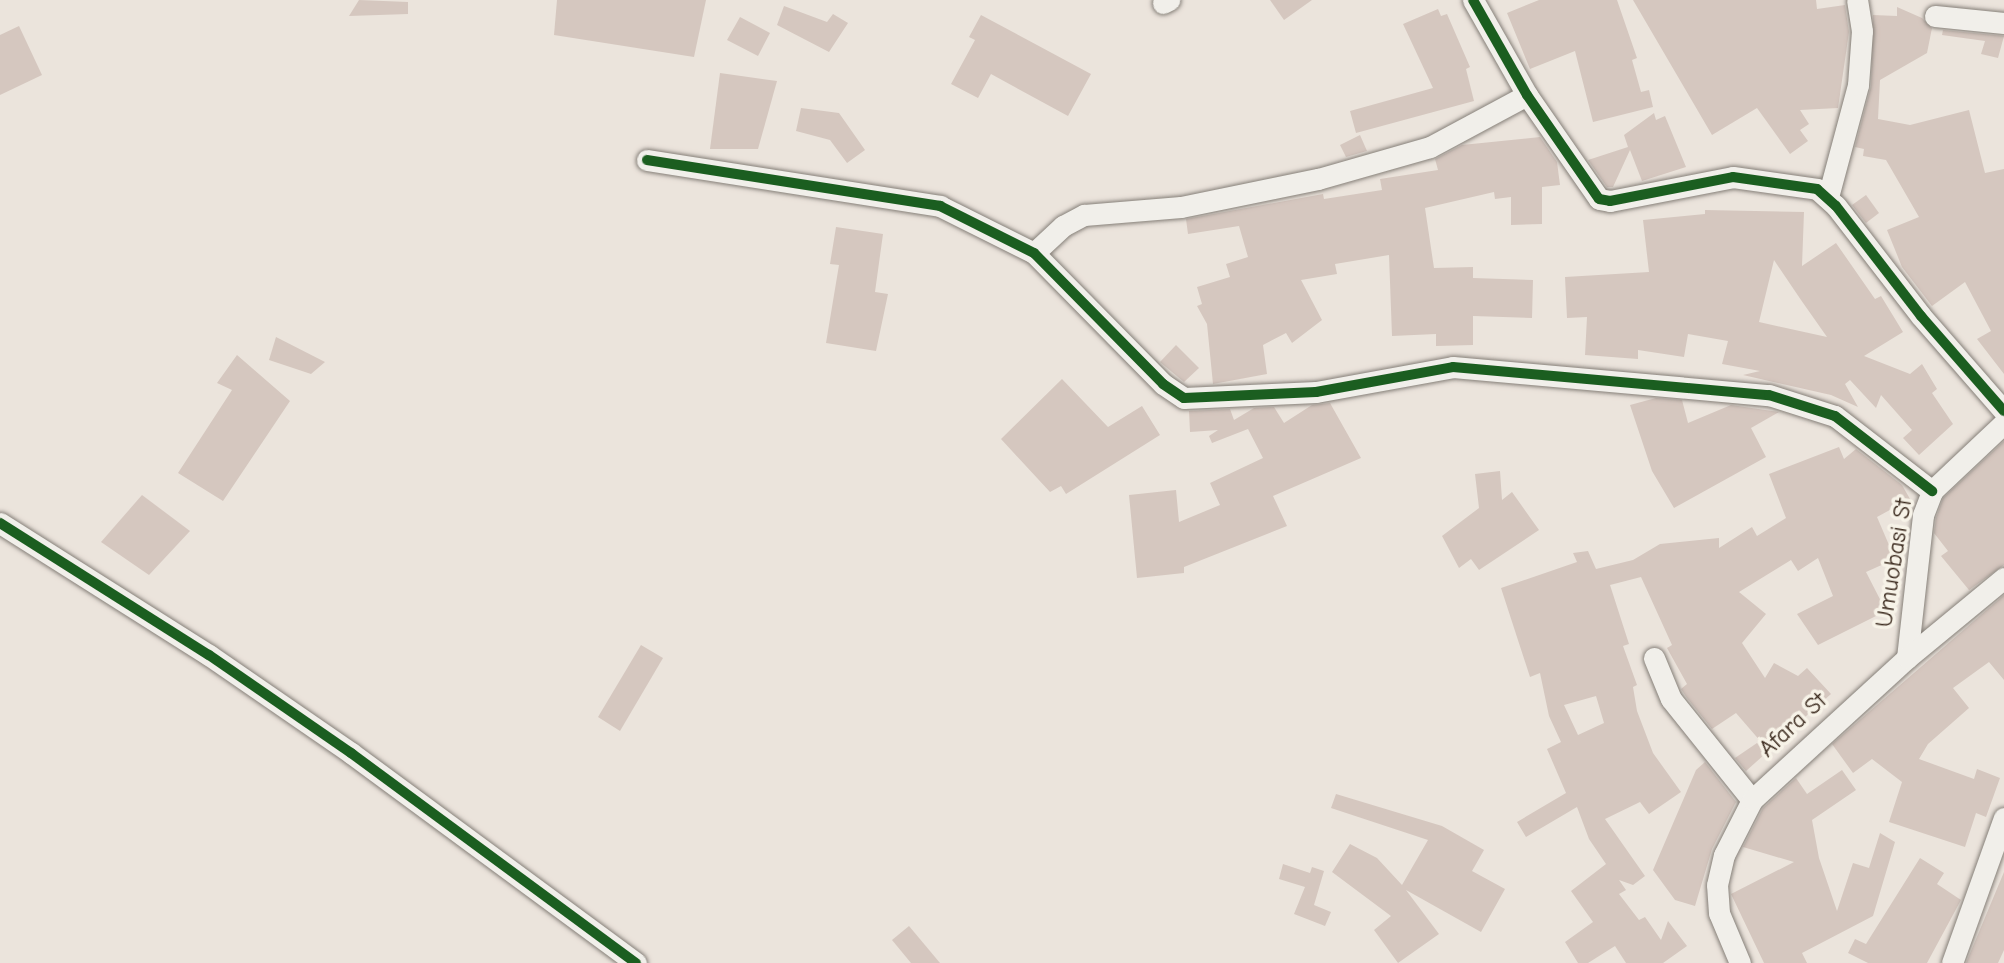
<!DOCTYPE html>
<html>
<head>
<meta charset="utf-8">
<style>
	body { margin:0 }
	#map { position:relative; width:2004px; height:963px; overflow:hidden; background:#ebe4dc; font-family:"Comic Neue",sans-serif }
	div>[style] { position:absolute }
	.building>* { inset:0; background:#d5c7bf }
	.roads { filter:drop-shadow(0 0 2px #857f78) drop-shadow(0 0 2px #857f78) }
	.minor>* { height:21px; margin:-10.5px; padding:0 10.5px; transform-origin:10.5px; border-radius:10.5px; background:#f1efea }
	.cycleway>* { height:10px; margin:-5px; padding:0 5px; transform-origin:5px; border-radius:5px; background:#1b5e20 }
	span { translate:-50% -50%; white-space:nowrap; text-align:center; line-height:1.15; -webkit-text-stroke:7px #f7f3e8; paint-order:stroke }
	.street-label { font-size:24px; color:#3b2a1e }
</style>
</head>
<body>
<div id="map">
	<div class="building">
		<i style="clip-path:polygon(359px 0,408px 2px,408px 14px,349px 16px)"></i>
		<i style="clip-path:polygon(557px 0,706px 0,694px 57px,554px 35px)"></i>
		<i style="clip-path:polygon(1270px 0,1312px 0,1284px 20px)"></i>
		<i style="clip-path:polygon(1539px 0,1617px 0,1637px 58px,1632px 60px,1641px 92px,1649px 90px,1653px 107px,1593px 122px,1575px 51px,1530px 69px,1507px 13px)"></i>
		<i style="clip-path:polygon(1633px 0,1816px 0,1817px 9px,1845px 5px,1849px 32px,1838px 108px,1800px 110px,1809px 124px,1800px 130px,1808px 141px,1790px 154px,1757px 108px,1712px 135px)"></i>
		<i style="clip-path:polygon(784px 6px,827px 22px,833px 14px,848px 23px,829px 52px,777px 25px)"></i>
		<i style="clip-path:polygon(1897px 7px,1922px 18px,1932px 28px,1927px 53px,1880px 80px,1878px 119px,1910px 125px,1969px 110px,1985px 173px,2004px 169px,2004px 374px,1977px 339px,1991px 331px,1965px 282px,1932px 306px,1902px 267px,1887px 230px,1919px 217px,1886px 160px,1863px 156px,1864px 149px,1855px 147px,1871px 86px,1873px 15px,1897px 16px)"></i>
		<i style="clip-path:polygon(1438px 9px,1441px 16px,1447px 14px,1470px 67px,1466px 69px,1474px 101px,1356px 133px,1350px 111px,1433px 88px,1403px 24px)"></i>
		<i style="clip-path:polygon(981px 15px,1091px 74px,1068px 116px,991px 74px,978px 98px,951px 84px,975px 40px,969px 37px)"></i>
		<i style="clip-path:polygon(740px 17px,770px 33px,758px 56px,727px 40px)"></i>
		<i style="clip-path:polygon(19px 26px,42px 75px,0 95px,0 35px)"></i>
		<i style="clip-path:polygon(1943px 30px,2004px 36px,1998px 58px,1981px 54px,1985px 41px,1942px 35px)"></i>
		<i style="clip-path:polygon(720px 73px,777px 81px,758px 149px,710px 149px)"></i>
		<i style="clip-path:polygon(801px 108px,839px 113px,865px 150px,847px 163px,830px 140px,796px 131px)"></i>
		<i style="clip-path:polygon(1654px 113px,1656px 120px,1665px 116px,1686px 167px,1642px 181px,1630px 150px,1613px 187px,1607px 187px,1588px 160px,1628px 147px,1624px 135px)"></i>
		<i style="clip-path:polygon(1360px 135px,1367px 151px,1346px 157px,1340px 145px)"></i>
		<i style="clip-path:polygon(1540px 137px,1557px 162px,1560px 185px,1542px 187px,1542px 224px,1511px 225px,1511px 197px,1495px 199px,1494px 192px,1425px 208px,1434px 268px,1473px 267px,1473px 278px,1533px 280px,1532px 318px,1473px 316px,1473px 345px,1436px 346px,1436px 334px,1392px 336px,1389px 255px,1335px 264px,1337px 274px,1301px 280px,1322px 320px,1292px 343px,1286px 333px,1263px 345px,1267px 374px,1213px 384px,1207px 324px,1197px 306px,1202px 304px,1197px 287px,1230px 277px,1226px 264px,1248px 257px,1239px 226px,1188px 234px,1186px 219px,1323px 194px,1324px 199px,1382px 190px,1380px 179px,1438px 170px,1435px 159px,1462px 145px)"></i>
		<i style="clip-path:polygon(1866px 195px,1879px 213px,1866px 223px,1852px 205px)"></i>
		<i style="clip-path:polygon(evenodd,1705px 210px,1804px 212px,1802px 266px,1836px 243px,1875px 299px,1881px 296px,1903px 332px,1864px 356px,1910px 374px,1922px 364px,1937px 389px,1932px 393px,1953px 424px,1919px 455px,1903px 438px,1912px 430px,1881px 395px,1876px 408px,1850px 380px,1845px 384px,1858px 407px,1831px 395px,1743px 375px,1760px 371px,1722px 364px,1728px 341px,1688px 334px,1684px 357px,1638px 350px,1638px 359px,1585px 355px,1587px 317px,1567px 318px,1565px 277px,1649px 272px,1643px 220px,1705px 214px,1705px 210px,1774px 260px,1801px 300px,1827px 337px,1759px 322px,1774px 260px)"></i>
		<i style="clip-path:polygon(836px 227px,883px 234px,875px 292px,888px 294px,876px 351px,826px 343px,839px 265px,830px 264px)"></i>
		<i style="clip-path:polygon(276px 337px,325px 362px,311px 374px,269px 360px)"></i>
		<i style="clip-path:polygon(1176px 345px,1199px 368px,1184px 382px,1160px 362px)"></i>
		<i style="clip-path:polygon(237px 355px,290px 401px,223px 501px,178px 473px,232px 390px,217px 383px)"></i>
		<i style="clip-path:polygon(1062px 379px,1108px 427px,1142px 406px,1160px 435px,1066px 494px,1061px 486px,1050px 492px,1001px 439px)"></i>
		<i style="clip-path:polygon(1656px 398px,1682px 400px,1688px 423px,1731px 405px,1779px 412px,1751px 428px,1766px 457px,1674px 508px,1652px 471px,1630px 405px)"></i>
		<i style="clip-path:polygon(1330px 403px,1361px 458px,1273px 496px,1287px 526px,1184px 567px,1184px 573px,1137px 578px,1129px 495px,1176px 490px,1179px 522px,1220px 505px,1210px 483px,1263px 458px,1248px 429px,1212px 443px,1209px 436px,1218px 430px,1190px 432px,1189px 411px,1230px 409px,1234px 420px,1254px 408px,1274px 407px,1284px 423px,1312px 405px)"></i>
		<i style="clip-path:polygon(2004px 441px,2004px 565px,1969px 590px,1941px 556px,1948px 551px,1934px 533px,1936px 518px,1943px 498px)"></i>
		<i style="clip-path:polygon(evenodd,1839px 447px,1844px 459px,1856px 449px,1902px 485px,1910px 499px,1877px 517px,1895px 559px,1866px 572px,1886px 611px,1818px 645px,1797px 614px,1833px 596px,1818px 558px,1798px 571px,1791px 560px,1739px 592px,1766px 614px,1742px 643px,1765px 678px,1774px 663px,1798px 676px,1807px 668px,1831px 694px,1768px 750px,1736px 713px,1712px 729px,1687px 698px,1681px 689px,1687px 684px,1667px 648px,1672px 645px,1641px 577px,1610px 585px,1629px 644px,1623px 646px,1637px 685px,1633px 687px,1637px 711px,1653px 753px,1681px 792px,1649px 814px,1640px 802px,1605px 819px,1645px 876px,1633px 885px,1619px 880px,1626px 890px,1619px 894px,1639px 920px,1645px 917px,1661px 940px,1668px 921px,1687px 946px,1663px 963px,1626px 963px,1615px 946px,1588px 963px,1578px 963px,1565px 942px,1593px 922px,1571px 891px,1606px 864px,1589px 839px,1577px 807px,1526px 837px,1517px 822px,1566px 793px,1547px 749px,1561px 742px,1549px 716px,1540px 673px,1530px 677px,1501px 588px,1577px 562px,1573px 553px,1588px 551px,1596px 569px,1633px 560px,1660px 544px,1719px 538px,1719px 548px,1752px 527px,1757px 536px,1786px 518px,1769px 474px,1839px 447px,1596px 696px,1604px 723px,1578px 735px,1564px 705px,1596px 696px)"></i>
		<i style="clip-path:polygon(1500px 471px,1502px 500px,1512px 492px,1539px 530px,1479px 570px,1471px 559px,1459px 568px,1442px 536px,1479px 508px,1475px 474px)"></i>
		<i style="clip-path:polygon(142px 495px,190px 531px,149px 575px,101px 542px)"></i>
		<i style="clip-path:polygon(2004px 595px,2004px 680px,1989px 662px,1953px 688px,1969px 708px,1928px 744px,1919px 759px,1974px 779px,1977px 769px,2000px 778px,1986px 817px,1976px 813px,1965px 847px,1889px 822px,1902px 782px,1872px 759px,1853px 773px,1832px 744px)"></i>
		<i style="clip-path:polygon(641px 645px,663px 658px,620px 731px,598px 717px)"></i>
		<i style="clip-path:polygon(1757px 743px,1765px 754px,1746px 771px,1735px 758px)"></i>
		<i style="clip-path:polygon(1705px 762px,1736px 802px,1712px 849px,1695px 906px,1675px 900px,1653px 870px,1696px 770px)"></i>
		<i style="clip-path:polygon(1842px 770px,1856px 790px,1812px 820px,1819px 858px,1837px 911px,1853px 863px,1869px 868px,1880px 833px,1895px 842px,1873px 916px,1802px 953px,1807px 963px,1764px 963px,1731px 894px,1794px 862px,1743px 847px,1763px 808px,1796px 778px,1807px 794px)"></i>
		<i style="clip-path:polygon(1336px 794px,1442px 826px,1484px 850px,1472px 871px,1505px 889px,1481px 932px,1406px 890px,1439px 934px,1398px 963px,1374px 930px,1391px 916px,1332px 872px,1350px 844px,1377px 858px,1402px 885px,1428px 840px,1331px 808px)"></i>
		<i style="clip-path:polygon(1920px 858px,1944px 873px,1937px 884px,1961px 900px,1927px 963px,1868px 963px,1848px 953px,1855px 939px,1866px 944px)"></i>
		<i style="clip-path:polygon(1283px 864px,1310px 873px,1312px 867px,1324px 871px,1314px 905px,1331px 912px,1325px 926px,1294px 914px,1305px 887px,1279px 879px)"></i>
		<i style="clip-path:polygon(2004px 872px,2004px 950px,1998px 963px,1966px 963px)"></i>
		<i style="clip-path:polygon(909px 926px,940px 963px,911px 963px,892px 940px)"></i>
	</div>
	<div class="roads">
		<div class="minor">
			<i style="left:1473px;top:0;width:109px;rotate:60.4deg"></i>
			<i style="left:1527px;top:95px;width:126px;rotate:55.3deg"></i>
			<i style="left:1599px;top:199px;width:11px;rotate:10deg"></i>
			<i style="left:1610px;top:201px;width:125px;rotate:-11deg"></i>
			<i style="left:1733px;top:177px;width:85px;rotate:8.1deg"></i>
			<i style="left:1817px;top:189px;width:25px;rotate:42deg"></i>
			<i style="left:1836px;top:206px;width:139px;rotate:52.3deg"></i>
			<i style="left:1921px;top:316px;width:126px;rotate:48.9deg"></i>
			<i style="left:1163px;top:3px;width:7px;rotate:-27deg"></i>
			<i style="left:1935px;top:16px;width:69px;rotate:5.8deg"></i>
			<i style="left:647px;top:160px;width:297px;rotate:8.9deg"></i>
			<i style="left:940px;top:206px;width:105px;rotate:26.6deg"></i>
			<i style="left:1034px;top:253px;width:184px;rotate:45.4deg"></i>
			<i style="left:1163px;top:384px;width:25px;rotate:34deg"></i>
			<i style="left:1184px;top:398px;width:132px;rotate:-2.6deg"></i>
			<i style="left:1316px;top:392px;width:139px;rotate:-10.3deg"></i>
			<i style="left:1453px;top:367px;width:317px;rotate:5.1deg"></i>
			<i style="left:1769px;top:395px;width:69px;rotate:17.7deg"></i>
			<i style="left:1835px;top:416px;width:123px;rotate:37.7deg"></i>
			<i style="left:1828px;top:197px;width:116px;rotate:-75deg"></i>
			<i style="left:1858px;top:85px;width:54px;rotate:-85.8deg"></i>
			<i style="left:1862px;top:31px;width:31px;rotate:-99deg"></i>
			<i style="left:1034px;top:253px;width:40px;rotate:-43deg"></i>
			<i style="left:1063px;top:226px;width:24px;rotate:-28deg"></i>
			<i style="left:1084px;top:215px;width:97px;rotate:-4.7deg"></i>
			<i style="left:1181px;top:207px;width:140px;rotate:-11.6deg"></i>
			<i style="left:1318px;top:179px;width:116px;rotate:-15.9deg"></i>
			<i style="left:1430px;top:147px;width:110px;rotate:-28.2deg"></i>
			<i style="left:0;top:523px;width:247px;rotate:32.3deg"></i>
			<i style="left:209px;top:655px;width:173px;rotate:34.6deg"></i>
			<i style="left:351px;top:753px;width:354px;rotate:36.4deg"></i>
			<i style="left:1654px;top:658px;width:44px;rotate:67.5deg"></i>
			<i style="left:1671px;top:699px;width:129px;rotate:51.3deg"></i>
			<i style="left:1907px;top:658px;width:144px;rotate:-83.6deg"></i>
			<i style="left:1923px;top:515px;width:26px;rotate:-69deg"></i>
			<i style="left:1932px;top:491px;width:99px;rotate:-43.4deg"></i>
			<i style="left:1740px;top:963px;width:54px;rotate:-112.8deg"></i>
			<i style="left:1719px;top:913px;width:28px;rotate:-94deg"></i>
			<i style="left:1717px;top:885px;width:31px;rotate:-77deg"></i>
			<i style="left:1724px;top:855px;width:62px;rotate:-63deg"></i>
			<i style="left:1752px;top:800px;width:210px;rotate:-42.5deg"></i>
			<i style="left:1907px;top:658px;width:126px;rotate:-39.5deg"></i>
			<i style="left:1952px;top:963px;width:154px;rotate:-70.3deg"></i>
		</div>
	</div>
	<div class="cycleway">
		<i style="left:1473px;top:0;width:109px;rotate:60.4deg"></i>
		<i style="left:1527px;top:95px;width:126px;rotate:55.3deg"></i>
		<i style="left:1599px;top:199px;width:11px;rotate:10deg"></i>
		<i style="left:1610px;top:201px;width:125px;rotate:-11deg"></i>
		<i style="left:1733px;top:177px;width:85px;rotate:8.1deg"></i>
		<i style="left:1817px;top:189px;width:25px;rotate:42deg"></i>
		<i style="left:1836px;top:206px;width:139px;rotate:52.3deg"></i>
		<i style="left:1921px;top:316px;width:126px;rotate:48.9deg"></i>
		<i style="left:647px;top:160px;width:297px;rotate:8.9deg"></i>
		<i style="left:940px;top:206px;width:105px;rotate:26.6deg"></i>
		<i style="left:1034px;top:253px;width:184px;rotate:45.4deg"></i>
		<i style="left:1163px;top:384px;width:25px;rotate:34deg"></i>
		<i style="left:1184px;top:398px;width:132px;rotate:-2.6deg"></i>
		<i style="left:1316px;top:392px;width:139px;rotate:-10.3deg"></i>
		<i style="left:1453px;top:367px;width:317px;rotate:5.1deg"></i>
		<i style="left:1769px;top:395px;width:69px;rotate:17.7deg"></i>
		<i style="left:1835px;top:416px;width:123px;rotate:37.7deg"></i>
		<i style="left:0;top:523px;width:247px;rotate:32.3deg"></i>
		<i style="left:209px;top:655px;width:173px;rotate:34.6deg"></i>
		<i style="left:351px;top:753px;width:354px;rotate:36.4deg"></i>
	</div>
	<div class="street-label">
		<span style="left:1894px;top:563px;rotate:-81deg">Umuobasi St</span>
		<span style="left:1793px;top:725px;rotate:-43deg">Afara St</span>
	</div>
</div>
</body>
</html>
